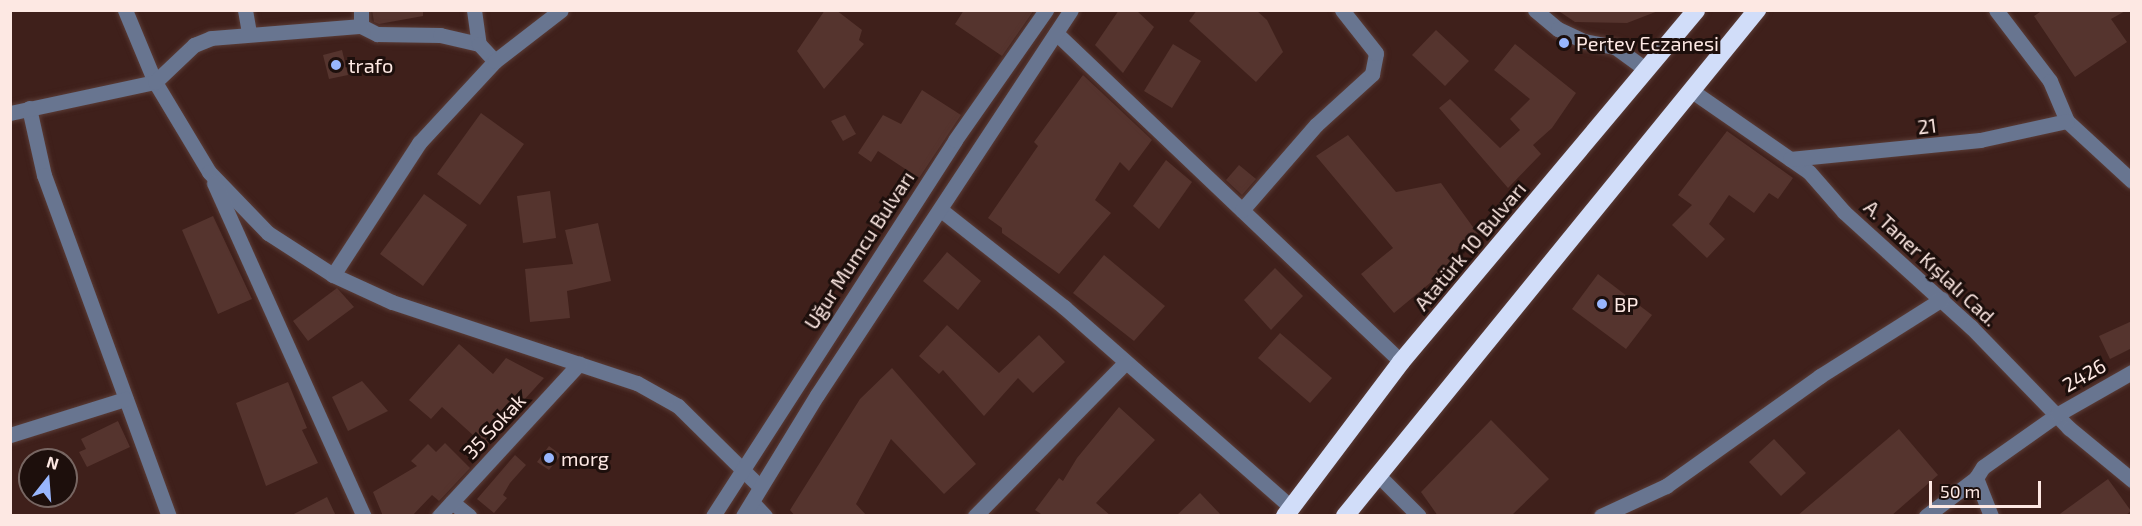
<!DOCTYPE html>
<html>
<head>
<meta charset="utf-8">
<style>
	body { margin:0 }
	#map { position:relative; width:2142px; height:526px; overflow:hidden; background:#3f201b; font-family:"Exo 2",sans-serif }
	div>[style] { position:absolute }
	.building>* { inset:0; background:#55342e }
	.roads { filter:drop-shadow(0 0 2px #5a3c37) drop-shadow(0 0 2px #5a3c37) }
	.minor>* { height:15px; margin:-7.5px; padding:0 7.5px; transform-origin:7.5px; border-radius:7.5px; background:#687590 }
	.highway>* { height:18px; margin:-9px; padding:0 9px; transform-origin:9px; border-radius:9px; background:#d1ddf9 }
	.dots>* { width:16px; height:16px; translate:-50% -50%; box-sizing:border-box; border:3px solid #1d0f0c; border-radius:50% }
	span { translate:-50% -50%; white-space:nowrap; text-align:center; line-height:1.15; -webkit-text-stroke:6px #1d0f0c; paint-order:stroke }
	.poi-label { font-size:20px; color:#fde8e3 }
	.left { translate:0 -50%; text-align:left }
	.street-label { font-size:20px; color:#fde8e3 }
	.frame { position:absolute; inset:0; border:12px solid #fde8e3; pointer-events:none }
	.north { position:absolute; left:18px; top:448px; width:60px; height:60px; box-sizing:border-box; background:#1d0f0c; border:2px solid #776662; border-radius:50%; rotate:17deg; font-size:16px; font-weight:700; line-height:24px; text-align:center; color:#fde8e3 }
	.north::after { content:''; display:block; margin:auto; width:21px; height:27px; background:#98b6fd; clip-path:polygon(50% 0,100% 100%,50% 72%,0 100%) }
	.scale { position:absolute; left:1929px; top:481px; width:112px; height:27px; box-sizing:border-box; border:3px solid #fde8e3; border-top:0; padding-left:8px; font-size:18px; line-height:21px; white-space:nowrap; color:#fde8e3; -webkit-text-stroke:4px #1d0f0c; paint-order:stroke }
</style>
</head>
<body>
<div id="map">
	<div class="building">
		<i style="clip-path:polygon(372px 10px,423px 10px,423px 16px,379px 24px,374px 22px)"></i>
		<i style="clip-path:polygon(825px 10px,836px 10px,862px 30px,859px 40px,864px 44px,824px 89px,797px 51px)"></i>
		<i style="clip-path:polygon(964px 10px,1034px 10px,1002px 56px,955px 24px)"></i>
		<i style="clip-path:polygon(1119px 10px,1136px 10px,1154px 27px,1123px 73px,1095px 45px)"></i>
		<i style="clip-path:polygon(1197px 10px,1256px 10px,1267px 20px,1283px 52px,1256px 82px,1189px 21px)"></i>
		<i style="clip-path:polygon(1557px 10px,1658px 10px,1658px 11px,1627px 23px,1575px 22px)"></i>
		<i style="clip-path:polygon(2043px 10px,2127px 10px,2111px 19px,2127px 42px,2075px 77px,2034px 16px)"></i>
		<i style="clip-path:polygon(1436px 30px,1469px 61px,1445px 86px,1412px 55px)"></i>
		<i style="clip-path:polygon(1173px 44px,1201px 61px,1172px 108px,1144px 91px)"></i>
		<i style="clip-path:polygon(1515px 44px,1576px 93px,1552px 128px,1533px 145px,1541px 154px,1508px 188px,1439px 108px,1450px 99px,1500px 148px,1520px 130px,1510px 119px,1530px 99px,1494px 70px)"></i>
		<i style="clip-path:polygon(342px 50px,348px 75px,329px 79px,323px 55px)"></i>
		<i style="clip-path:polygon(1083px 75px,1152px 140px,1129px 171px,1120px 162px,1095px 200px,1111px 213px,1059px 274px,1002px 233px,1002px 228px,988px 218px,1038px 146px,1034px 142px)"></i>
		<i style="clip-path:polygon(922px 90px,961px 115px,919px 178px,878px 151px,871px 162px,858px 153px,883px 115px,901px 124px)"></i>
		<i style="clip-path:polygon(481px 113px,524px 144px,480px 205px,437px 174px)"></i>
		<i style="clip-path:polygon(845px 115px,856px 134px,843px 141px,831px 121px)"></i>
		<i style="clip-path:polygon(1727px 131px,1793px 178px,1778px 199px,1769px 193px,1754px 213px,1729px 195px,1709px 224px,1725px 239px,1707px 258px,1672px 225px,1692px 205px,1678px 195px)"></i>
		<i style="clip-path:polygon(1348px 135px,1396px 192px,1441px 183px,1478px 234px,1449px 258px,1454px 263px,1394px 313px,1361px 274px,1393px 248px,1316px 156px)"></i>
		<i style="clip-path:polygon(1166px 160px,1192px 182px,1159px 229px,1133px 206px)"></i>
		<i style="clip-path:polygon(1239px 165px,1256px 179px,1242px 195px,1226px 180px)"></i>
		<i style="clip-path:polygon(550px 191px,556px 238px,523px 243px,517px 196px)"></i>
		<i style="clip-path:polygon(424px 194px,467px 225px,423px 286px,380px 254px)"></i>
		<i style="clip-path:polygon(213px 216px,252px 299px,218px 314px,182px 230px)"></i>
		<i style="clip-path:polygon(598px 223px,611px 281px,567px 291px,570px 318px,530px 322px,525px 269px,573px 264px,565px 230px)"></i>
		<i style="clip-path:polygon(947px 252px,981px 281px,958px 310px,923px 281px)"></i>
		<i style="clip-path:polygon(1104px 255px,1165px 306px,1134px 341px,1073px 293px)"></i>
		<i style="clip-path:polygon(1275px 268px,1303px 296px,1271px 330px,1244px 300px)"></i>
		<i style="clip-path:polygon(1598px 274px,1652px 315px,1626px 349px,1572px 309px)"></i>
		<i style="clip-path:polygon(337px 288px,354px 307px,308px 341px,293px 321px)"></i>
		<i style="clip-path:polygon(2132px 321px,2132px 348px,2110px 359px,2099px 336px)"></i>
		<i style="clip-path:polygon(947px 325px,999px 373px,1039px 335px,1065px 362px,1033px 393px,1018px 378px,984px 416px,943px 370px,939px 374px,919px 356px)"></i>
		<i style="clip-path:polygon(1280px 333px,1332px 378px,1310px 403px,1258px 358px)"></i>
		<i style="clip-path:polygon(459px 344px,493px 374px,506px 358px,544px 378px,513px 412px,518px 416px,485px 446px,442px 407px,431px 419px,409px 400px)"></i>
		<i style="clip-path:polygon(892px 368px,976px 464px,944px 494px,891px 439px,856px 504px,867px 516px,795px 516px,790px 510px,860px 399px)"></i>
		<i style="clip-path:polygon(362px 381px,388px 411px,348px 431px,332px 397px)"></i>
		<i style="clip-path:polygon(288px 382px,307px 428px,302px 430px,318px 463px,266px 486px,236px 403px)"></i>
		<i style="clip-path:polygon(1119px 407px,1155px 440px,1096px 503px,1111px 516px,1044px 516px,1035px 510px,1059px 478px,1063px 481px,1077px 458px)"></i>
		<i style="clip-path:polygon(1491px 420px,1549px 479px,1511px 516px,1438px 516px,1421px 492px)"></i>
		<i style="clip-path:polygon(118px 421px,130px 447px,87px 467px,79px 452px,86px 449px,81px 439px)"></i>
		<i style="clip-path:polygon(1899px 429px,1938px 475px,1891px 516px,1797px 516px)"></i>
		<i style="clip-path:polygon(1774px 439px,1806px 473px,1781px 496px,1749px 462px)"></i>
		<i style="clip-path:polygon(445px 443px,470px 468px,439px 501px,432px 495px,412px 516px,383px 516px,373px 492px,417px 466px,411px 461px,428px 444px,436px 452px)"></i>
		<i style="clip-path:polygon(549px 446px,561px 455px,549px 470px,537px 462px)"></i>
		<i style="clip-path:polygon(515px 455px,526px 465px,510px 483px,503px 495px,507px 498px,494px 513px,477px 499px)"></i>
		<i style="clip-path:polygon(2108px 479px,2131px 511px,2125px 516px,2057px 516px)"></i>
		<i style="clip-path:polygon(1200px 493px,1222px 516px,1176px 516px)"></i>
		<i style="clip-path:polygon(327px 497px,336px 516px,290px 516px)"></i>
	</div>
	<div class="roads">
		<div class="minor">
			<i style="left:125px;top:10px;width:78px;rotate:67.4deg"></i>
			<i style="left:155px;top:82px;width:105px;rotate:59deg"></i>
			<i style="left:209px;top:172px;width:85px;rotate:46deg"></i>
			<i style="left:268px;top:233px;width:77px;rotate:32.9deg"></i>
			<i style="left:333px;top:275px;width:65px;rotate:24.6deg"></i>
			<i style="left:392px;top:302px;width:258px;rotate:18.3deg"></i>
			<i style="left:637px;top:383px;width:47px;rotate:29.3deg"></i>
			<i style="left:678px;top:406px;width:115px;rotate:44.6deg"></i>
			<i style="left:245px;top:10px;width:23px;rotate:80deg"></i>
			<i style="left:361px;top:10px;width:16px;rotate:90deg"></i>
			<i style="left:361px;top:26px;width:18px;rotate:27deg"></i>
			<i style="left:377px;top:34px;width:63px;rotate:0.9deg"></i>
			<i style="left:440px;top:35px;width:40px;rotate:13deg"></i>
			<i style="left:474px;top:10px;width:34px;rotate:82deg"></i>
			<i style="left:479px;top:44px;width:23px;rotate:47deg"></i>
			<i style="left:1535px;top:10px;width:30px;rotate:40deg"></i>
			<i style="left:1558px;top:29px;width:29px;rotate:25deg"></i>
			<i style="left:1584px;top:41px;width:32px;rotate:11deg"></i>
			<i style="left:1615px;top:47px;width:39px;rotate:36deg"></i>
			<i style="left:1996px;top:10px;width:89px;rotate:52.7deg"></i>
			<i style="left:2050px;top:81px;width:43px;rotate:67deg"></i>
			<i style="left:2067px;top:121px;width:88px;rotate:42.7deg"></i>
			<i style="left:1056px;top:33px;width:477px;rotate:43.6deg"></i>
			<i style="left:1692px;top:91px;width:142px;rotate:34.7deg"></i>
			<i style="left:1809px;top:172px;width:53px;rotate:48.8deg"></i>
			<i style="left:1844px;top:212px;width:171px;rotate:42.2deg"></i>
			<i style="left:1971px;top:327px;width:141px;rotate:45.9deg"></i>
			<i style="left:2069px;top:428px;width:82px;rotate:39.5deg"></i>
			<i style="left:29px;top:108px;width:69px;rotate:77.4deg"></i>
			<i style="left:44px;top:175px;width:363px;rotate:69.9deg"></i>
			<i style="left:10px;top:113px;width:148px;rotate:-12.1deg"></i>
			<i style="left:155px;top:82px;width:54px;rotate:-43.5deg"></i>
			<i style="left:194px;top:45px;width:18px;rotate:-22deg"></i>
			<i style="left:211px;top:38px;width:150px;rotate:-4.6deg"></i>
			<i style="left:1790px;top:159px;width:191px;rotate:-5.7deg"></i>
			<i style="left:1980px;top:140px;width:89px;rotate:-12.3deg"></i>
			<i style="left:214px;top:183px;width:365px;rotate:65.8deg"></i>
			<i style="left:941px;top:210px;width:157px;rotate:38.3deg"></i>
			<i style="left:1064px;top:307px;width:303px;rotate:41.4deg"></i>
			<i style="left:1242px;top:210px;width:113px;rotate:-49deg"></i>
			<i style="left:1316px;top:125px;width:76px;rotate:-42.3deg"></i>
			<i style="left:1372px;top:74px;width:21px;rotate:-79deg"></i>
			<i style="left:1376px;top:53px;width:55px;rotate:-128.3deg"></i>
			<i style="left:333px;top:275px;width:158px;rotate:-56.9deg"></i>
			<i style="left:419px;top:143px;width:112px;rotate:-47.2deg"></i>
			<i style="left:495px;top:61px;width:83px;rotate:-37.7deg"></i>
			<i style="left:10px;top:435px;width:121px;rotate:-17.4deg"></i>
			<i style="left:1377px;top:474px;width:59px;rotate:45deg"></i>
			<i style="left:452px;top:502px;width:22px;rotate:39deg"></i>
			<i style="left:752px;top:502px;width:19px;rotate:47deg"></i>
			<i style="left:439px;top:516px;width:207px;rotate:-47.4deg"></i>
			<i style="left:713px;top:516px;width:447px;rotate:-57.2deg"></i>
			<i style="left:955px;top:140px;width:159px;rotate:-55deg"></i>
			<i style="left:743px;top:516px;width:142px;rotate:-58.6deg"></i>
			<i style="left:817px;top:395px;width:461px;rotate:-56.6deg"></i>
			<i style="left:975px;top:516px;width:213px;rotate:-45.6deg"></i>
			<i style="left:1601px;top:516px;width:72px;rotate:-24.8deg"></i>
			<i style="left:1666px;top:486px;width:189px;rotate:-35.5deg"></i>
			<i style="left:1820px;top:376px;width:144px;rotate:-32.3deg"></i>
			<i style="left:1926px;top:516px;width:63px;rotate:-37.2deg"></i>
			<i style="left:1991px;top:516px;width:41px;rotate:-111.5deg"></i>
			<i style="left:1976px;top:478px;width:13px;rotate:-58deg"></i>
			<i style="left:1983px;top:467px;width:92px;rotate:-35.2deg"></i>
			<i style="left:2058px;top:414px;width:85px;rotate:-29.6deg"></i>
		</div>
		<div class="highway">
			<i style="left:1285px;top:516px;width:193px;rotate:-53deg"></i>
			<i style="left:1401px;top:362px;width:459px;rotate:-50deg"></i>
			<i style="left:1345px;top:516px;width:653px;rotate:-50.85deg"></i>
		</div>
	</div>
	<div class="dots">
		<i style="left:1564px;top:43px;background:#98b6fd"></i>
		<i style="left:336px;top:65px;background:#98b6fd"></i>
		<i style="left:1602px;top:304px;background:#98b6fd"></i>
		<i style="left:549px;top:458px;background:#98b6fd"></i>
	</div>
	<div class="poi-label">
		<span class="left" style="left:1576px;top:43px">Pertev Eczanesi</span>
		<span class="left" style="left:348px;top:65px">trafo</span>
		<span class="left" style="left:1614px;top:304px">BP</span>
		<span class="left" style="left:561px;top:458px">morg</span>
	</div>
	<div class="street-label">
		<span style="left:1927px;top:126px;rotate:-7deg">21</span>
		<span style="left:1470px;top:246px;rotate:-50deg">Atatürk 10 Bulvarı</span>
		<span style="left:859px;top:250px;rotate:-57deg">Uğur Mumcu Bulvarı</span>
		<span style="left:1931px;top:263px;rotate:43deg">A. Taner Kışlalı Cad.</span>
		<span style="left:2084px;top:375px;rotate:-30deg">2426</span>
		<span style="left:494px;top:426px;rotate:-47deg">35 Sokak</span>
	</div>
	<div class="frame"></div>
	<div class="north">N</div>
	<div class="scale">50 m</div>
</div>
</body>
</html>
